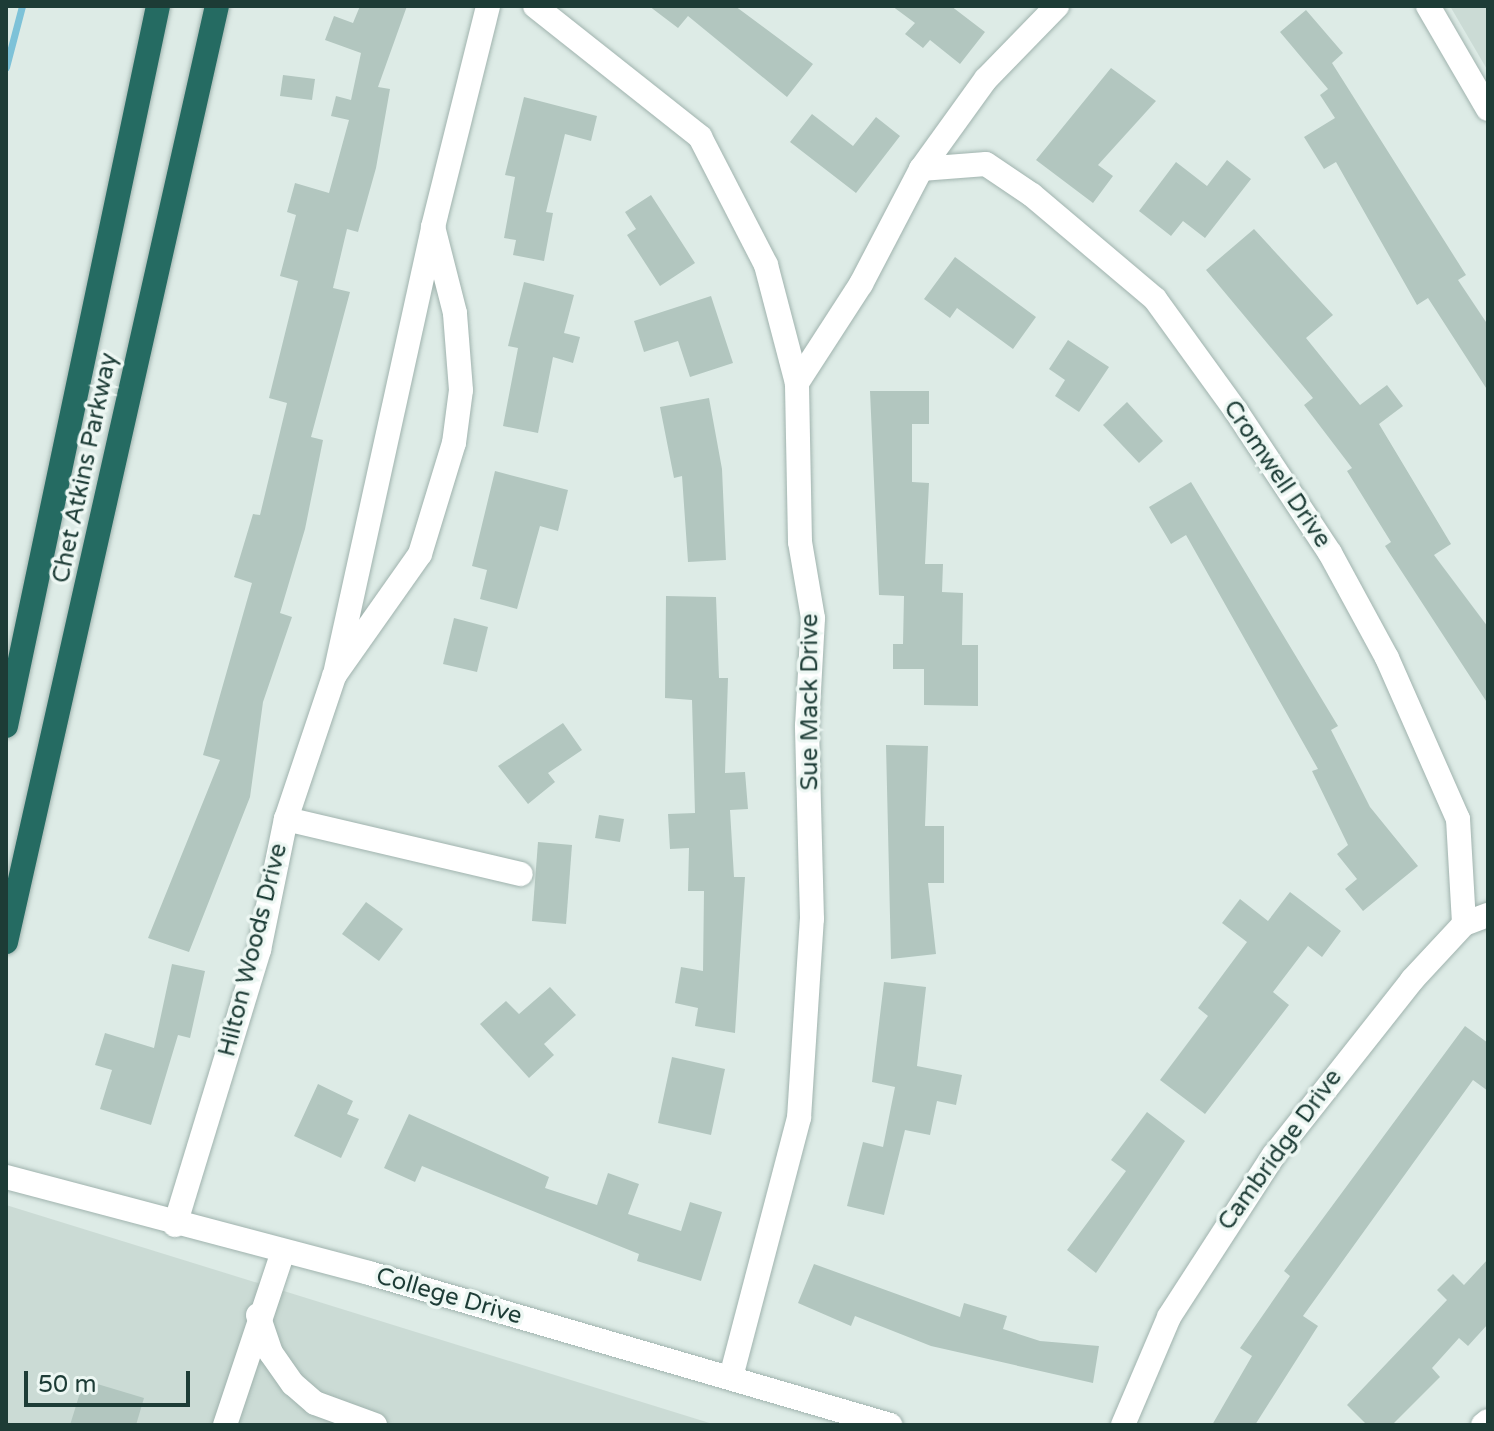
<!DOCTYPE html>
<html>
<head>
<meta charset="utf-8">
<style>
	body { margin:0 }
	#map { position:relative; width:1494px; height:1431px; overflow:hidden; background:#ddebe6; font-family:"Varela Round",sans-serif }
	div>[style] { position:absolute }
	.built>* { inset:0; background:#cbdbd5 }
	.stream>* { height:7px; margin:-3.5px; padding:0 3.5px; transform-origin:3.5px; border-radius:3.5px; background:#7dc2d8 }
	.building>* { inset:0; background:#b2c6bf }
	.roads { filter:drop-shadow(0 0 2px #a0b3ae) drop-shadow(0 0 2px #a0b3ae) }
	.minor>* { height:24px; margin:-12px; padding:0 12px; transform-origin:12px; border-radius:12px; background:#fff }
	.highway>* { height:24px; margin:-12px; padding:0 12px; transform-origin:12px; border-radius:12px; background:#256b62 }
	span { translate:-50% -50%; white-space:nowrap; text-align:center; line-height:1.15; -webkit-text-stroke:7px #edf7f3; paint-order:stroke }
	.street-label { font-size:24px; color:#1d3c36 }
	.frame { position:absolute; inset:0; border:8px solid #1d3c36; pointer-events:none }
	.scale { position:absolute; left:24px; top:1371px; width:166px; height:36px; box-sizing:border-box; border:4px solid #1d3c36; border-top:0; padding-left:10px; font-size:24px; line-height:28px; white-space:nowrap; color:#1d3c36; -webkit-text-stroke:6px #edf7f3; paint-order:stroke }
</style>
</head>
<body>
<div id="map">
	<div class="built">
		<i style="clip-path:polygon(1450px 6px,1488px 6px,1488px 71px)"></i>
		<i style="clip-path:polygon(6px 1205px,716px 1425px,6px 1425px)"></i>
	</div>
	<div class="stream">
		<i style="left:6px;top:67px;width:63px;rotate:-75.3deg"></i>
	</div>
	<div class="building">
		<i style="clip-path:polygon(360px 6px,407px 6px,378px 87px,390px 89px,376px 168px,358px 232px,347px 229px,333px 288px,350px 292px,311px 437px,323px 440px,305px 529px,280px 613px,292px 617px,263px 702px,250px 797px,189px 952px,148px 938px,220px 760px,203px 755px,252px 583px,234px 577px,253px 514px,260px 515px,287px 403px,269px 398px,298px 281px,280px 276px,296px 215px,287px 212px,295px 183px,329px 193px,349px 120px,331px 116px,336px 96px,351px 100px,361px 53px,325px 40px,334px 16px,353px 23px)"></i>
		<i style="clip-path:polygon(649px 6px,735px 6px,813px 64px,787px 97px,688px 16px,678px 28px)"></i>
		<i style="clip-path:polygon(892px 6px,951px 6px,985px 32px,960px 64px,930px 40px,923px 48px,905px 34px,915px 23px)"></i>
		<i style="clip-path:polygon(1306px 10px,1343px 53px,1332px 63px,1466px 275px,1458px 280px,1488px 325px,1488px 391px,1428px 298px,1417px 305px,1336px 162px,1324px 169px,1304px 137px,1335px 118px,1320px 95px,1328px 89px,1280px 32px)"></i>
		<i style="clip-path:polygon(1111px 68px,1156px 101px,1098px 165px,1113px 176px,1093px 203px,1036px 160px)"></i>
		<i style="clip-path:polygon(283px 75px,315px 79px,312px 100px,280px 96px)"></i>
		<i style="clip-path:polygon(524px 97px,597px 116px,591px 141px,565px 134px,546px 212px,553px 213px,544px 261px,513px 255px,516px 240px,504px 238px,515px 177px,505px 175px)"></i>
		<i style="clip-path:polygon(812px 114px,853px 146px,876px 117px,900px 136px,856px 193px,790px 142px)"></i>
		<i style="clip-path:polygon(1227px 160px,1251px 179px,1205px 238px,1183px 221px,1171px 236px,1139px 211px,1176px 162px,1207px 186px)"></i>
		<i style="clip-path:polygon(651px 195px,695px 263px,660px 286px,627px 235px,636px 229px,625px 212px)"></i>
		<i style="clip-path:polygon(1254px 229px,1333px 315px,1306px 338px,1360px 405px,1387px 385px,1403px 406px,1379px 424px,1451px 544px,1434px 555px,1488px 627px,1488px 704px,1385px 546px,1391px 542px,1347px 471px,1352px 468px,1304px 405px,1313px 398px,1206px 270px)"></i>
		<i style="clip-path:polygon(955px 257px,1036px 317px,1013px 349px,957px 308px,950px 318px,924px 299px)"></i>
		<i style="clip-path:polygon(524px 282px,574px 295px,564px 333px,580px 337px,573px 363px,553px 357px,538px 433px,503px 426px,518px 348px,508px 346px)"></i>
		<i style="clip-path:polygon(711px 296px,733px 363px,690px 377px,678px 341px,644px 352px,634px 321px)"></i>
		<i style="clip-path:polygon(1068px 340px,1109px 367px,1079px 412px,1055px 396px,1065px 380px,1049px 369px)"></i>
		<i style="clip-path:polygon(870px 391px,929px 391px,929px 424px,912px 424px,912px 482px,929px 483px,925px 564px,943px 564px,942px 592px,963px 593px,962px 645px,978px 645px,978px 706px,924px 705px,924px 669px,893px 669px,893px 644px,903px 644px,904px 596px,879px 595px)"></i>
		<i style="clip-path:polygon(709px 398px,722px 469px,726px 560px,688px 562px,682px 476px,674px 478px,660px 407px)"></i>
		<i style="clip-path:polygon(1127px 402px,1163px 441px,1139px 463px,1103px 425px)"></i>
		<i style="clip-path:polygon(495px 471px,568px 490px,558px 531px,540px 526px,517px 609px,480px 599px,487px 570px,472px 566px)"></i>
		<i style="clip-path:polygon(1191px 482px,1338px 726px,1331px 730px,1370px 807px,1418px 866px,1363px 911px,1345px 889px,1357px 879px,1337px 854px,1348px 845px,1312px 771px,1318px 769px,1186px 535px,1171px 544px,1149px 507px)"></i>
		<i style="clip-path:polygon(666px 596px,716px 597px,719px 678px,728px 678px,725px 773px,745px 772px,748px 809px,730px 810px,734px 877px,745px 877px,735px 1033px,695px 1026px,698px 1008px,675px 1003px,681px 967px,703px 971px,704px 891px,688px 891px,689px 848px,670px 849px,668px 814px,695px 813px,692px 700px,665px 698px)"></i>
		<i style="clip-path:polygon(454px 618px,488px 627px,477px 672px,443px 664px)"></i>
		<i style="clip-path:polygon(563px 723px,582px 750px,548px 773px,555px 782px,528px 804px,498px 766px)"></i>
		<i style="clip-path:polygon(886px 745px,928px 746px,925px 826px,944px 826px,944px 883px,928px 883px,936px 954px,891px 959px)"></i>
		<i style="clip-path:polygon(599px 815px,624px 819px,620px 842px,595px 838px)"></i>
		<i style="clip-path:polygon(538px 842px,572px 845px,566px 924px,532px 921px)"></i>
		<i style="clip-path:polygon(1290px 892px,1341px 931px,1322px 957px,1308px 946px,1273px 992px,1289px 1005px,1205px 1114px,1160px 1080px,1208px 1016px,1198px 1008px,1247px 942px,1222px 923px,1240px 899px,1268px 921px)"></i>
		<i style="clip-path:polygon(366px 902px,403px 929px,379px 961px,342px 934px)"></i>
		<i style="clip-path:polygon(172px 964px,205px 971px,190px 1038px,178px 1035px,151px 1125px,100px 1109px,112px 1070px,95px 1065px,105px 1033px,154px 1048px)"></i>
		<i style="clip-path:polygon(884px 982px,926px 987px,917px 1066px,962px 1075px,956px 1105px,937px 1101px,930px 1135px,905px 1130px,884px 1215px,847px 1206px,863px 1142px,883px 1147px,895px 1087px,872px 1082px)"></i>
		<i style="clip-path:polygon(550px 987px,576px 1015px,544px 1044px,554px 1055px,529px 1078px,480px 1024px,506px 1001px,519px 1014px)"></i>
		<i style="clip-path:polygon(1465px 1026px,1488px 1043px,1488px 1091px,1473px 1080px,1303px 1316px,1318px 1326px,1255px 1425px,1212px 1425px,1252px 1356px,1240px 1348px,1290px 1276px,1284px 1271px)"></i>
		<i style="clip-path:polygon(672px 1057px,725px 1069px,711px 1135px,658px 1123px)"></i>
		<i style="clip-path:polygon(318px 1084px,353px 1101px,347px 1114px,359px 1119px,341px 1158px,294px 1136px)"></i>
		<i style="clip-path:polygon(1147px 1112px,1185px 1141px,1096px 1273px,1067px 1250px,1126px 1171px,1111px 1160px)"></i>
		<i style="clip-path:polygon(409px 1114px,549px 1177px,545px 1188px,597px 1205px,608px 1173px,639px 1184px,628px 1214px,681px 1231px,690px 1202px,722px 1212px,701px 1281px,637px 1261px,639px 1254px,422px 1166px,415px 1182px,384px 1168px)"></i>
		<i style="clip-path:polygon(1488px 1259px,1488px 1324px,1468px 1346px,1459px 1338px,1432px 1368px,1440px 1377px,1392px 1425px,1367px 1425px,1347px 1405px,1447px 1300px,1437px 1290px,1453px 1274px,1464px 1285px)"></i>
		<i style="clip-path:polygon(814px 1264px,960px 1317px,964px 1303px,1007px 1316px,1003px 1329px,1040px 1341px,1099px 1346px,1093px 1383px,931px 1346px,855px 1316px,851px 1326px,798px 1303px)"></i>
		<i style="clip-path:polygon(84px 1380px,144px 1398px,136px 1425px,70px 1425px)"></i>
	</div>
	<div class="roads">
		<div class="minor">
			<i style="left:535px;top:6px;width:211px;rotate:38.4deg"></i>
			<i style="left:700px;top:137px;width:144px;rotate:62.7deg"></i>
			<i style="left:766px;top:265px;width:122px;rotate:75.3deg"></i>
			<i style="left:1428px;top:6px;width:119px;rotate:59.8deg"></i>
			<i style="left:921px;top:169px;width:65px;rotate:-4.4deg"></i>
			<i style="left:986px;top:164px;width:55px;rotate:34deg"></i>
			<i style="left:1032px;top:195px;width:161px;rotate:40.2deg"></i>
			<i style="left:1155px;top:299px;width:138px;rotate:54.1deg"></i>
			<i style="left:1236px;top:411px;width:170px;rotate:56.5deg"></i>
			<i style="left:1330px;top:553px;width:119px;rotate:61.5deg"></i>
			<i style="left:1387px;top:658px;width:176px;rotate:66.2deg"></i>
			<i style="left:1458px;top:819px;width:105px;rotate:86.7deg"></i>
			<i style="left:335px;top:674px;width:458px;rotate:-77.6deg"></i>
			<i style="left:286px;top:819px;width:241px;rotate:13.2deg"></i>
			<i style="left:6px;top:1177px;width:375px;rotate:14.8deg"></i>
			<i style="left:369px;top:1273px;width:543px;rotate:16.26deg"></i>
			<i style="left:175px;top:1225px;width:288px;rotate:-73deg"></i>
			<i style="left:259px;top:950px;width:134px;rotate:-78.4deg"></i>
			<i style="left:286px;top:819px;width:151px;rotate:-71.4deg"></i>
			<i style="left:334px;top:676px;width:149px;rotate:-54.8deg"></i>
			<i style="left:420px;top:554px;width:116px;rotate:-73deg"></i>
			<i style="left:454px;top:443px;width:53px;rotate:-82.5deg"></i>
			<i style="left:461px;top:390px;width:77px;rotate:-94.5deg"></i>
			<i style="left:455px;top:313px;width:89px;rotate:-104.3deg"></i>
			<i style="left:433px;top:227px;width:228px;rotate:-76deg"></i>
			<i style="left:258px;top:1315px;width:40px;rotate:71.1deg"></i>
			<i style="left:271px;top:1353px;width:38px;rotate:55deg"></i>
			<i style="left:293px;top:1384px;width:29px;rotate:41deg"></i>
			<i style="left:315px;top:1403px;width:64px;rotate:20.1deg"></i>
			<i style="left:731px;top:1377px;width:268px;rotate:-75.3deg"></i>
			<i style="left:799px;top:1118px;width:199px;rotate:-86.3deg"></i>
			<i style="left:812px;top:919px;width:193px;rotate:-91.5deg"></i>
			<i style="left:807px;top:726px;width:108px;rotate:-86.8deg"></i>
			<i style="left:813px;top:618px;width:77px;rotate:-99.7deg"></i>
			<i style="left:800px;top:542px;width:159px;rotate:-91.1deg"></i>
			<i style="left:797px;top:383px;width:118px;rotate:-57.1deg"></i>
			<i style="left:861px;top:284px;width:130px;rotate:-62.4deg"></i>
			<i style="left:921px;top:169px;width:111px;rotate:-54.2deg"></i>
			<i style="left:986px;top:79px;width:102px;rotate:-45.8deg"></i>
			<i style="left:225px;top:1425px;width:182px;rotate:-71.5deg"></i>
			<i style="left:1123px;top:1425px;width:117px;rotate:-66.9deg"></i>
			<i style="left:1169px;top:1317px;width:193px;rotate:-57.1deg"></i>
			<i style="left:1274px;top:1155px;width:223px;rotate:-51.7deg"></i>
			<i style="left:1412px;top:980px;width:76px;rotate:-47.1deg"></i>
			<i style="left:1464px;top:924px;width:26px;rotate:-21deg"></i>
			<i style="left:1483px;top:1425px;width:6px;rotate:-39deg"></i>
		</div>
		<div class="highway">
			<i style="left:6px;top:726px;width:736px;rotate:-78.08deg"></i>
			<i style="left:6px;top:942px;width:959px;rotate:-77.3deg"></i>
		</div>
	</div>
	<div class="street-label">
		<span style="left:85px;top:468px;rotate:-78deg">Chet Atkins Parkway</span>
		<span style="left:1277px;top:474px;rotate:56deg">Cromwell Drive</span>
		<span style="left:810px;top:702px;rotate:-90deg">Sue Mack Drive</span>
		<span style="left:253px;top:950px;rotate:-76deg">Hilton Woods Drive</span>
		<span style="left:1280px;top:1150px;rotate:-54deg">Cambridge Drive</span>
		<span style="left:449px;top:1296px;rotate:16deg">College Drive</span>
	</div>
	<div class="frame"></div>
	<div class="scale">50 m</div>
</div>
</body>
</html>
